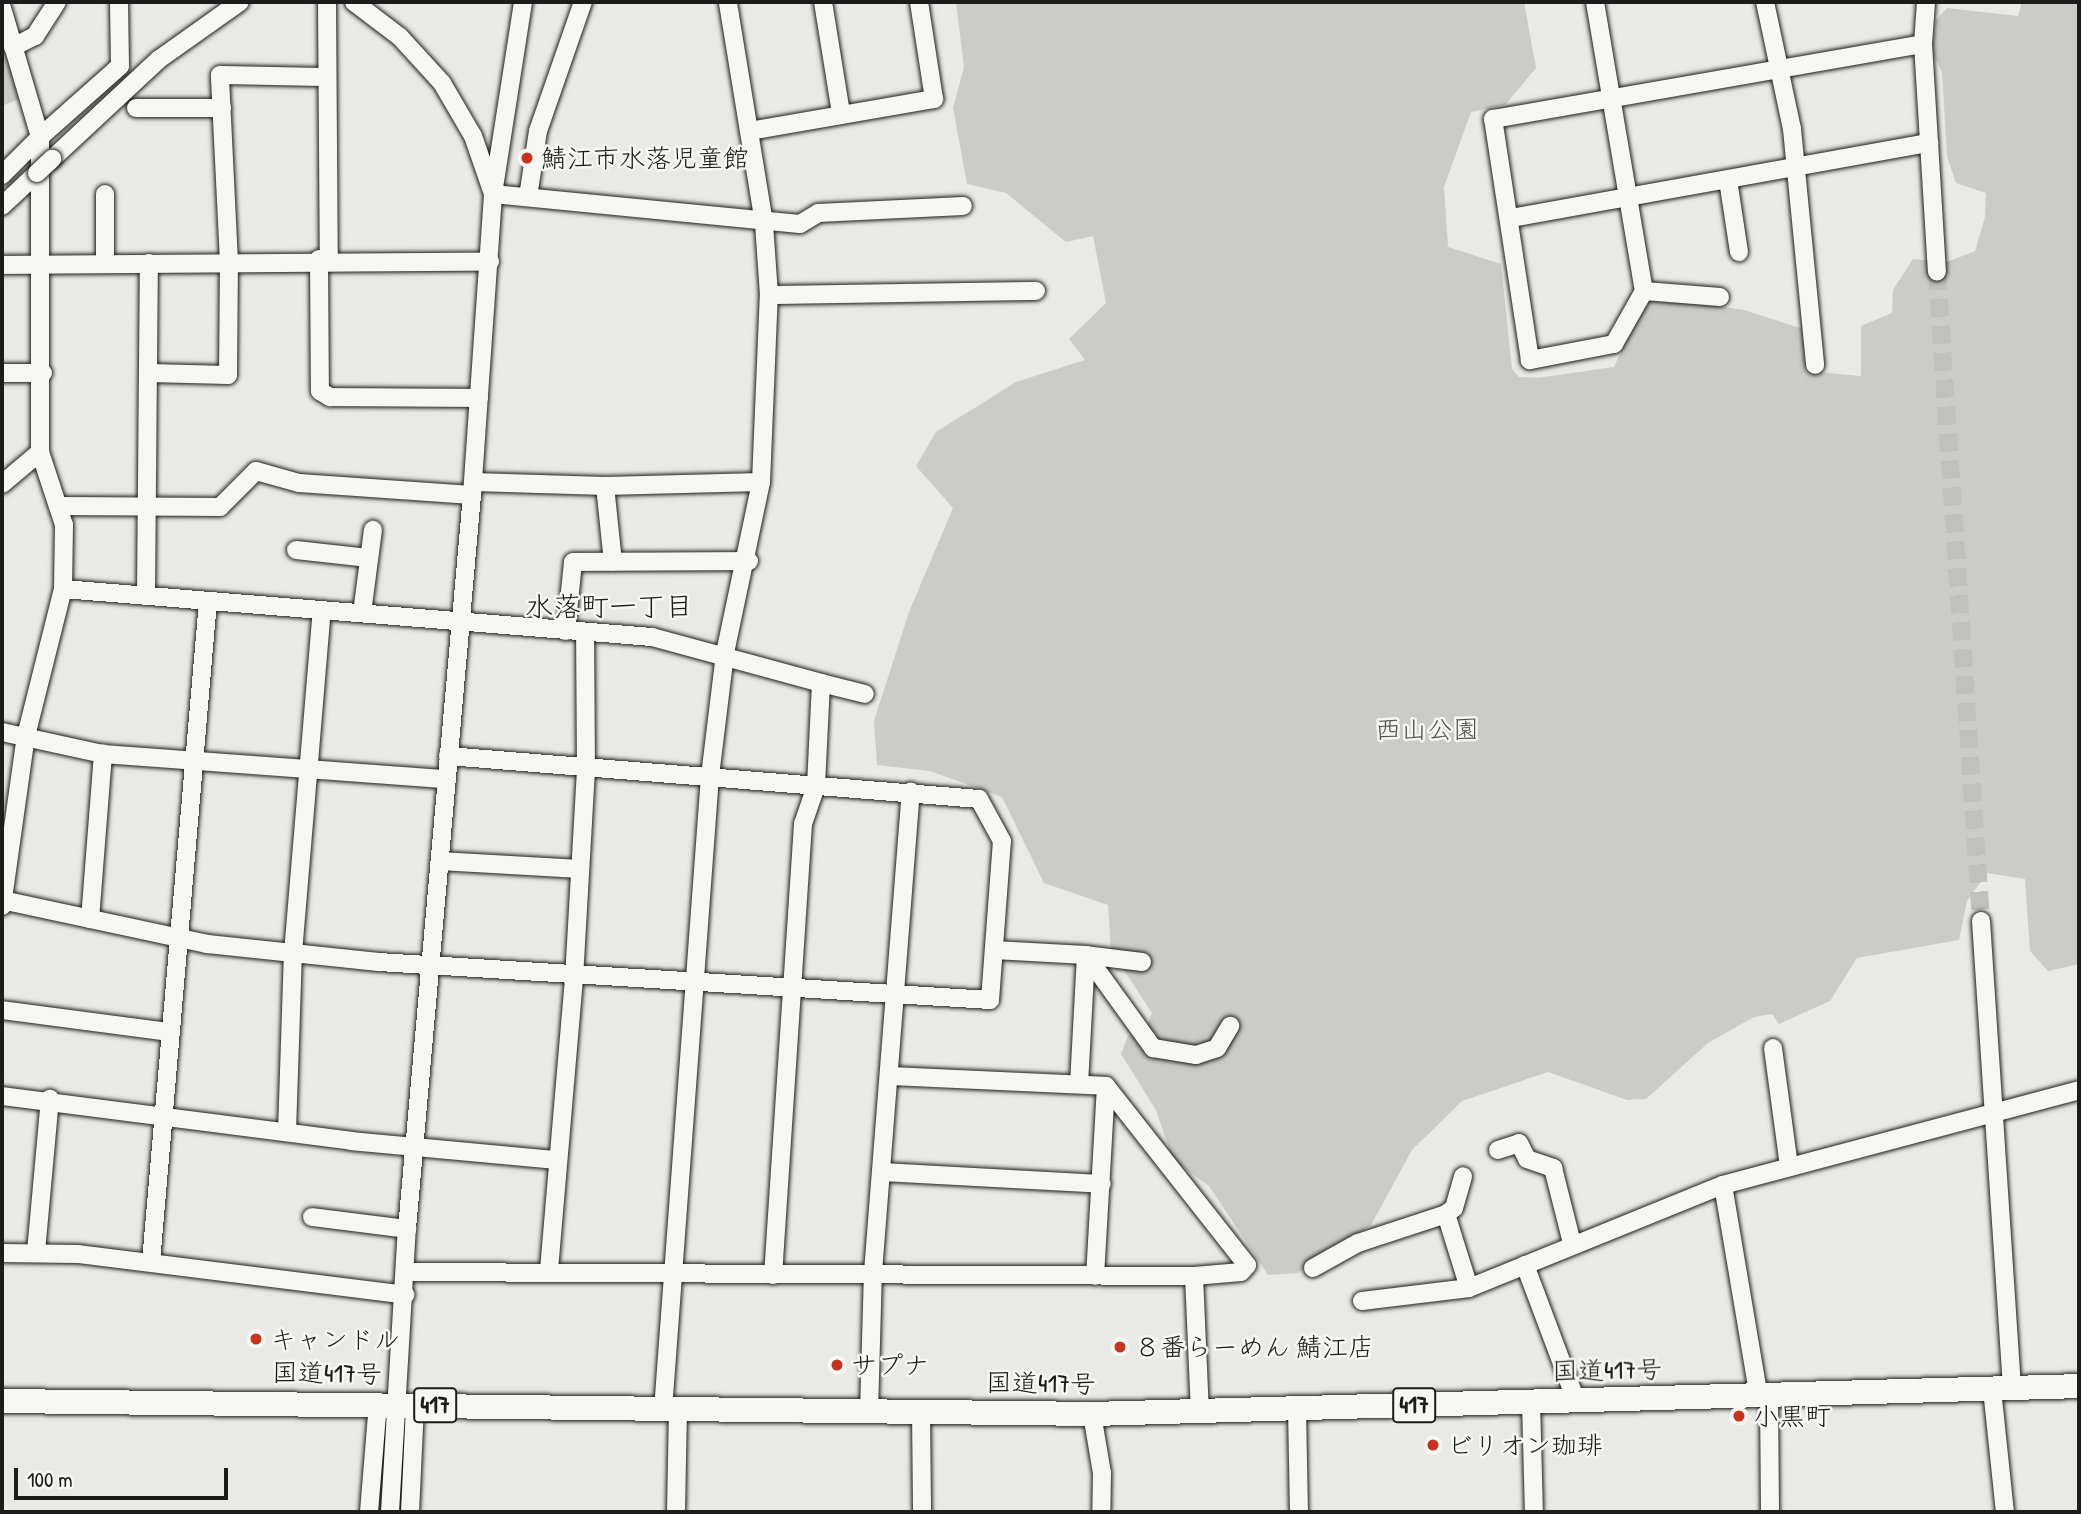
<!DOCTYPE html>
<html>
<head>
<meta charset="utf-8">
<style>
	body { margin:0 }
	#map { position:relative; width:2081px; height:1514px; overflow:hidden; background:#e9e9e5; font-family:"Patrick Hand","Klee One",sans-serif }
	div>[style] { position:absolute }
	.green>* { inset:0; background:#cbcbc7 }
	.minor-tunnel>* { height:18px; margin-top:-9px; transform-origin:0; background:repeating-linear-gradient(90deg,#c0c0bd 0 18px,transparent 0 27px) }
	.roads { filter:drop-shadow(0 0 2px #1c1c1c) drop-shadow(0 0 2px #1c1c1c) }
	.minor>* { height:18px; margin:-9px; padding:0 9px; transform-origin:9px; border-radius:9px; background:#f6f6f2 }
	.highway>* { height:24px; margin:-12px; padding:0 12px; transform-origin:12px; border-radius:12px; background:#f6f6f2 }
	.bridges { filter:drop-shadow(0 0 2px #1c1c1c) drop-shadow(0 0 2px #1c1c1c) }
	.minor-bridge>* { height:18px; margin:-9px; padding:0 9px; transform-origin:9px; border-radius:9px; background:#f6f6f2 }
	.dots>* { width:19px; height:19px; translate:-50% -50%; box-sizing:border-box; border:4px solid #f6f6f2; border-radius:50% }
	span { translate:-50% -50%; white-space:nowrap; text-align:center; line-height:1.15; -webkit-text-stroke:5px #f6f6f2; paint-order:stroke }
	.shield-label span { padding:2px 5px; background:#f6f6f2; border:2px solid; border-radius:5px; -webkit-text-stroke-width:0 }
	.shield-label { font-size:24px; color:#1c1c1c; font-weight:700 }
	.poi-label { font-size:26px; color:#1c1c1c }
	.left { translate:0 -50%; text-align:left }
	.park-label { font-size:26px; color:#51514f }
	.street-label { font-size:26px; color:#1c1c1c }
	.neighbourhood-label { font-size:28px; color:#1c1c1c }
	.frame { position:absolute; inset:0; border:4px solid #1c1c1c; pointer-events:none }
	.scale { position:absolute; left:14px; top:1468px; width:214px; height:32px; box-sizing:border-box; border:4px solid #1c1c1c; border-top:0; padding-left:9px; font-size:21px; line-height:24px; white-space:nowrap; color:#1c1c1c; -webkit-text-stroke:5px #f6f6f2; paint-order:stroke }
</style>
</head>
<body>
<div id="map">
	<div class="green">
		<i style="clip-path:polygon(956px 2px,1524px 2px,1536px 68px,1505px 105px,1471px 112px,1444px 187px,1448px 247px,1501px 264px,1512px 369px,1519px 377px,1537px 378px,1614px 367px,1647px 296px,1744px 310px,1803px 329px,1805px 371px,1861px 376px,1861px 326px,1892px 313px,1893px 290px,1913px 259px,1947px 262px,1975px 251px,1985px 217px,1986px 193px,1956px 183px,1947px 156px,1942px 72px,1932px 52px,1936px 20px,1947px 8px,2018px 16px,2022px 2px,2079px 2px,2079px 964px,2048px 971px,2030px 951px,2025px 879px,1987px 873px,1967px 901px,1959px 940px,1857px 958px,1830px 1001px,1779px 1024px,1772px 1014px,1754px 1017px,1708px 1043px,1646px 1099px,1627px 1100px,1548px 1072px,1462px 1101px,1412px 1150px,1371px 1225px,1298px 1273px,1268px 1275px,1209px 1186px,1173px 1160px,1156px 1110px,1121px 1054px,1128px 1036px,1147px 1026px,1152px 1013px,1111px 950px,1108px 905px,1044px 883px,1002px 797px,930px 771px,877px 765px,874px 721px,909px 612px,953px 508px,916px 466px,936px 432px,1016px 382px,1085px 360px,1069px 339px,1106px 303px,1093px 236px,1066px 242px,1006px 193px,967px 184px,953px 108px,964px 67px)"></i>
		<i style="clip-path:polygon(2px 44px,19px 99px,2px 106px)"></i>
	</div>
	<div class="minor-tunnel">
		<i style="left:1937px;top:272px;width:650px;rotate:86.12deg"></i>
	</div>
	<div class="roads">
		<div class="minor">
			<i style="left:327px;top:2px;width:257px;rotate:89.6deg"></i>
			<i style="left:354px;top:2px;width:58px;rotate:37.3deg"></i>
			<i style="left:400px;top:37px;width:62px;rotate:47.6deg"></i>
			<i style="left:442px;top:83px;width:61px;rotate:59.7deg"></i>
			<i style="left:473px;top:136px;width:58px;rotate:70.9deg"></i>
			<i style="left:823px;top:2px;width:112px;rotate:80.8deg"></i>
			<i style="left:1595px;top:2px;width:293px;rotate:80.4deg"></i>
			<i style="left:1765px;top:2px;width:130px;rotate:78deg"></i>
			<i style="left:1792px;top:129px;width:237px;rotate:84.4deg"></i>
			<i style="left:1926px;top:2px;width:42px;rotate:94.1deg"></i>
			<i style="left:1923px;top:44px;width:228px;rotate:86.5deg"></i>
			<i style="left:2px;top:8px;width:134px;rotate:73.6deg"></i>
			<i style="left:40px;top:137px;width:54px;rotate:135deg"></i>
			<i style="left:13px;top:47px;width:25px;rotate:-27deg"></i>
			<i style="left:35px;top:36px;width:40px;rotate:-57.1deg"></i>
			<i style="left:136px;top:108px;width:86px"></i>
			<i style="left:749px;top:131px;width:188px;rotate:-9.8deg"></i>
			<i style="left:934px;top:99px;width:98px;rotate:-98.8deg"></i>
			<i style="left:52px;top:159px;width:145px;rotate:-43deg"></i>
			<i style="left:158px;top:60px;width:100px;rotate:-35.3deg"></i>
			<i style="left:1728px;top:180px;width:73px;rotate:81.3deg"></i>
			<i style="left:105px;top:194px;width:70px;rotate:90deg"></i>
			<i style="left:493px;top:194px;width:308px;rotate:5.6deg"></i>
			<i style="left:800px;top:224px;width:21px;rotate:-31deg"></i>
			<i style="left:818px;top:213px;width:145px;rotate:-2.8deg"></i>
			<i style="left:528px;top:197px;width:67px;rotate:-81.4deg"></i>
			<i style="left:538px;top:131px;width:137px;rotate:-70.8deg"></i>
			<i style="left:2px;top:206px;width:48px;rotate:-43.3deg"></i>
			<i style="left:1511px;top:218px;width:425px;rotate:-10.2deg"></i>
			<i style="left:319px;top:259px;width:132px;rotate:89.6deg"></i>
			<i style="left:320px;top:391px;width:12px;rotate:31deg"></i>
			<i style="left:330px;top:397px;width:149px;rotate:0.4deg"></i>
			<i style="left:2px;top:265px;width:488px;rotate:-0.4deg"></i>
			<i style="left:769px;top:295px;width:267px;rotate:-0.9deg"></i>
			<i style="left:1720px;top:297px;width:76px;rotate:-175.5deg"></i>
			<i style="left:1644px;top:291px;width:61px;rotate:119.5deg"></i>
			<i style="left:1614px;top:344px;width:86px;rotate:169.2deg"></i>
			<i style="left:1530px;top:360px;width:244px;rotate:-98.7deg"></i>
			<i style="left:1493px;top:119px;width:436px;rotate:-9.9deg"></i>
			<i style="left:2px;top:373px;width:41px"></i>
			<i style="left:149px;top:373px;width:79px;rotate:1.5deg"></i>
			<i style="left:228px;top:375px;width:113px;rotate:-89.5deg"></i>
			<i style="left:229px;top:262px;width:187px;rotate:-92.8deg"></i>
			<i style="left:220px;top:75px;width:105px;rotate:1.1deg"></i>
			<i style="left:473px;top:482px;width:132px;rotate:1.7deg"></i>
			<i style="left:605px;top:486px;width:156px;rotate:-1.5deg"></i>
			<i style="left:2px;top:484px;width:50px;rotate:-40.1deg"></i>
			<i style="left:605px;top:486px;width:76px;rotate:84deg"></i>
			<i style="left:60px;top:506px;width:160px;rotate:0.4deg"></i>
			<i style="left:220px;top:507px;width:51px;rotate:-45deg"></i>
			<i style="left:256px;top:471px;width:45px;rotate:15.6deg"></i>
			<i style="left:299px;top:483px;width:173px;rotate:4deg"></i>
			<i style="left:296px;top:550px;width:73px;rotate:6.3deg"></i>
			<i style="left:63px;top:589px;width:591px;rotate:4.66deg"></i>
			<i style="left:652px;top:637px;width:175px;rotate:15.2deg"></i>
			<i style="left:821px;top:683px;width:103px;rotate:92.8deg"></i>
			<i style="left:816px;top:786px;width:40px;rotate:108.9deg"></i>
			<i style="left:803px;top:824px;width:452px;rotate:93.8deg"></i>
			<i style="left:146px;top:595px;width:332px;rotate:-89.5deg"></i>
			<i style="left:362px;top:613px;width:84px;rotate:-82.5deg"></i>
			<i style="left:566px;top:631px;width:69px;rotate:-84.2deg"></i>
			<i style="left:573px;top:562px;width:176px;rotate:-0.3deg"></i>
			<i style="left:821px;top:683px;width:45px;rotate:14deg"></i>
			<i style="left:2px;top:732px;width:103px;rotate:12.3deg"></i>
			<i style="left:103px;top:754px;width:344px;rotate:4.2deg"></i>
			<i style="left:440px;top:861px;width:140px;rotate:3.3deg"></i>
			<i style="left:2px;top:900px;width:210px;rotate:12.1deg"></i>
			<i style="left:207px;top:944px;width:173px;rotate:6deg"></i>
			<i style="left:379px;top:962px;width:612px;rotate:3.56deg"></i>
			<i style="left:990px;top:1000px;width:159px;rotate:-85.7deg"></i>
			<i style="left:1002px;top:841px;width:48px;rotate:-118.7deg"></i>
			<i style="left:979px;top:799px;width:533px;rotate:-175.37deg"></i>
			<i style="left:2px;top:906px;width:172px;rotate:-82deg"></i>
			<i style="left:26px;top:736px;width:152px;rotate:-75.9deg"></i>
			<i style="left:63px;top:589px;width:64px;rotate:-89.1deg"></i>
			<i style="left:64px;top:525px;width:77px;rotate:-108.2deg"></i>
			<i style="left:40px;top:452px;width:315px;rotate:-90deg"></i>
			<i style="left:40px;top:137px;width:107px;rotate:-41.6deg"></i>
			<i style="left:120px;top:66px;width:64px;rotate:-90.9deg"></i>
			<i style="left:90px;top:919px;width:166px;rotate:-85.5deg"></i>
			<i style="left:1981px;top:921px;width:469px;rotate:86.2deg"></i>
			<i style="left:994px;top:950px;width:92px;rotate:3.1deg"></i>
			<i style="left:1086px;top:955px;width:129px;rotate:93.1deg"></i>
			<i style="left:1142px;top:962px;width:56px;rotate:-172.9deg"></i>
			<i style="left:1086px;top:955px;width:115px;rotate:54.2deg"></i>
			<i style="left:1153px;top:1048px;width:44px;rotate:9.2deg"></i>
			<i style="left:1196px;top:1055px;width:22px;rotate:-18deg"></i>
			<i style="left:1217px;top:1048px;width:26px;rotate:-59deg"></i>
			<i style="left:2px;top:1010px;width:168px;rotate:7.5deg"></i>
			<i style="left:1773px;top:1048px;width:120px;rotate:82.3deg"></i>
			<i style="left:889px;top:1076px;width:217px;rotate:2.6deg"></i>
			<i style="left:1106px;top:1086px;width:190px;rotate:93.3deg"></i>
			<i style="left:1106px;top:1086px;width:228px;rotate:51.8deg"></i>
			<i style="left:1247px;top:1265px;width:9px;rotate:131deg"></i>
			<i style="left:1241px;top:1272px;width:47px;rotate:175.1deg"></i>
			<i style="left:2px;top:1096px;width:352px;rotate:7.3deg"></i>
			<i style="left:351px;top:1141px;width:206px;rotate:5.3deg"></i>
			<i style="left:287px;top:1132px;width:179px;rotate:-88.1deg"></i>
			<i style="left:293px;top:953px;width:344px;rotate:-85.2deg"></i>
			<i style="left:1498px;top:1150px;width:22px;rotate:-18deg"></i>
			<i style="left:1519px;top:1143px;width:18px;rotate:63deg"></i>
			<i style="left:1527px;top:1159px;width:28px;rotate:19deg"></i>
			<i style="left:1553px;top:1168px;width:77px;rotate:75.8deg"></i>
			<i style="left:882px;top:1172px;width:220px;rotate:3.1deg"></i>
			<i style="left:1723px;top:1185px;width:215px;rotate:80.4deg"></i>
			<i style="left:1446px;top:1214px;width:10px;rotate:-37deg"></i>
			<i style="left:1454px;top:1208px;width:33px;rotate:-74deg"></i>
			<i style="left:312px;top:1217px;width:96px;rotate:7.2deg"></i>
			<i style="left:36px;top:1252px;width:154px;rotate:-84.8deg"></i>
			<i style="left:2px;top:1253px;width:76px;rotate:0.8deg"></i>
			<i style="left:78px;top:1254px;width:330px;rotate:7.1deg"></i>
			<i style="left:151px;top:1262px;width:663px;rotate:-85.07deg"></i>
			<i style="left:1525px;top:1265px;width:145px;rotate:69.4deg"></i>
			<i style="left:1313px;top:1268px;width:51px;rotate:-29.1deg"></i>
			<i style="left:1358px;top:1243px;width:93px;rotate:-18.2deg"></i>
			<i style="left:1446px;top:1214px;width:77px;rotate:72.7deg"></i>
			<i style="left:549px;top:1270px;width:293px;rotate:-85.1deg"></i>
			<i style="left:574px;top:978px;width:209px;rotate:-86.7deg"></i>
			<i style="left:586px;top:769px;width:137px;rotate:-90.4deg"></i>
			<i style="left:407px;top:1272px;width:787px;rotate:0.29deg"></i>
			<i style="left:1194px;top:1276px;width:136px;rotate:87.5deg"></i>
			<i style="left:1362px;top:1301px;width:108px;rotate:-6.9deg"></i>
			<i style="left:1469px;top:1288px;width:274px;rotate:-22.1deg"></i>
			<i style="left:1723px;top:1185px;width:368px;rotate:-14.9deg"></i>
			<i style="left:1992px;top:1389px;width:124px;rotate:84deg"></i>
			<i style="left:1769px;top:1396px;width:116px;rotate:89.5deg"></i>
			<i style="left:1531px;top:1401px;width:111px;rotate:88.5deg"></i>
			<i style="left:1297px;top:1409px;width:103px;rotate:88.9deg"></i>
			<i style="left:663px;top:1410px;width:636px;rotate:-85.76deg"></i>
			<i style="left:710px;top:776px;width:124px;rotate:-83deg"></i>
			<i style="left:725px;top:653px;width:175px;rotate:-78.1deg"></i>
			<i style="left:761px;top:482px;width:187px;rotate:-87.6deg"></i>
			<i style="left:769px;top:295px;width:72px;rotate:-94deg"></i>
			<i style="left:764px;top:223px;width:224px;rotate:-99.3deg"></i>
			<i style="left:921px;top:1412px;width:100px;rotate:89.4deg"></i>
			<i style="left:869px;top:1413px;width:141px;rotate:-88.4deg"></i>
			<i style="left:873px;top:1272px;width:482px;rotate:-85.5deg"></i>
			<i style="left:1092px;top:1414px;width:60px;rotate:80.4deg"></i>
			<i style="left:1102px;top:1473px;width:39px;rotate:91deg"></i>
			<i style="left:369px;top:1512px;width:110px;rotate:-85.3deg"></i>
			<i style="left:390px;top:1512px;width:284px;rotate:-86.6deg"></i>
			<i style="left:407px;top:1229px;width:737px;rotate:-84.94deg"></i>
			<i style="left:472px;top:495px;width:302px;rotate:-86deg"></i>
			<i style="left:493px;top:194px;width:194px;rotate:-81.1deg"></i>
			<i style="left:410px;top:1512px;width:107px;rotate:-87.3deg"></i>
			<i style="left:676px;top:1512px;width:102px;rotate:-88.9deg"></i>
		</div>
		<div class="highway">
			<i style="left:2px;top:1401px;width:1090px;rotate:0.68deg"></i>
			<i style="left:1092px;top:1414px;width:987px;rotate:-1.62deg"></i>
		</div>
	</div>
	<div class="bridges">
		<div class="minor-bridge">
			<i style="left:37px;top:173px;width:21px;rotate:-43deg"></i>
		</div>
	</div>
	<div class="dots">
		<i style="left:527px;top:158px;background:#c8321e"></i>
		<i style="left:256px;top:1339px;background:#c8321e"></i>
		<i style="left:1120px;top:1347px;background:#c8321e"></i>
		<i style="left:837px;top:1365px;background:#c8321e"></i>
		<i style="left:1739px;top:1416px;background:#c8321e"></i>
		<i style="left:1433px;top:1445px;background:#c8321e"></i>
	</div>
	<div class="shield-label">
		<span style="left:435px;top:1405px">417</span>
		<span style="left:1414px;top:1405px">417</span>
	</div>
	<div class="poi-label">
		<span class="left" style="left:541px;top:158px">鯖江市水落児童館</span>
		<span class="left" style="left:270px;top:1339px">キャンドル</span>
		<span class="left" style="left:1134px;top:1347px">８番らーめん 鯖江店</span>
		<span class="left" style="left:851px;top:1365px">サプナ</span>
		<span class="left" style="left:1753px;top:1416px">小黒町</span>
		<span class="left" style="left:1447px;top:1445px">ビリオン珈琲</span>
	</div>
	<div class="park-label">
		<span style="left:1427px;top:729px">西山公園</span>
	</div>
	<div class="street-label">
		<span style="left:1607px;top:1370px;rotate:-1deg">国道417号</span>
		<span style="left:327px;top:1373px;rotate:1deg">国道417号</span>
		<span style="left:1041px;top:1383px;rotate:1deg">国道417号</span>
	</div>
	<div class="neighbourhood-label">
		<span style="left:609px;top:606px">水落町一丁目</span>
	</div>
	<div class="frame"></div>
	<div class="scale">100 m</div>
</div>
</body>
</html>
